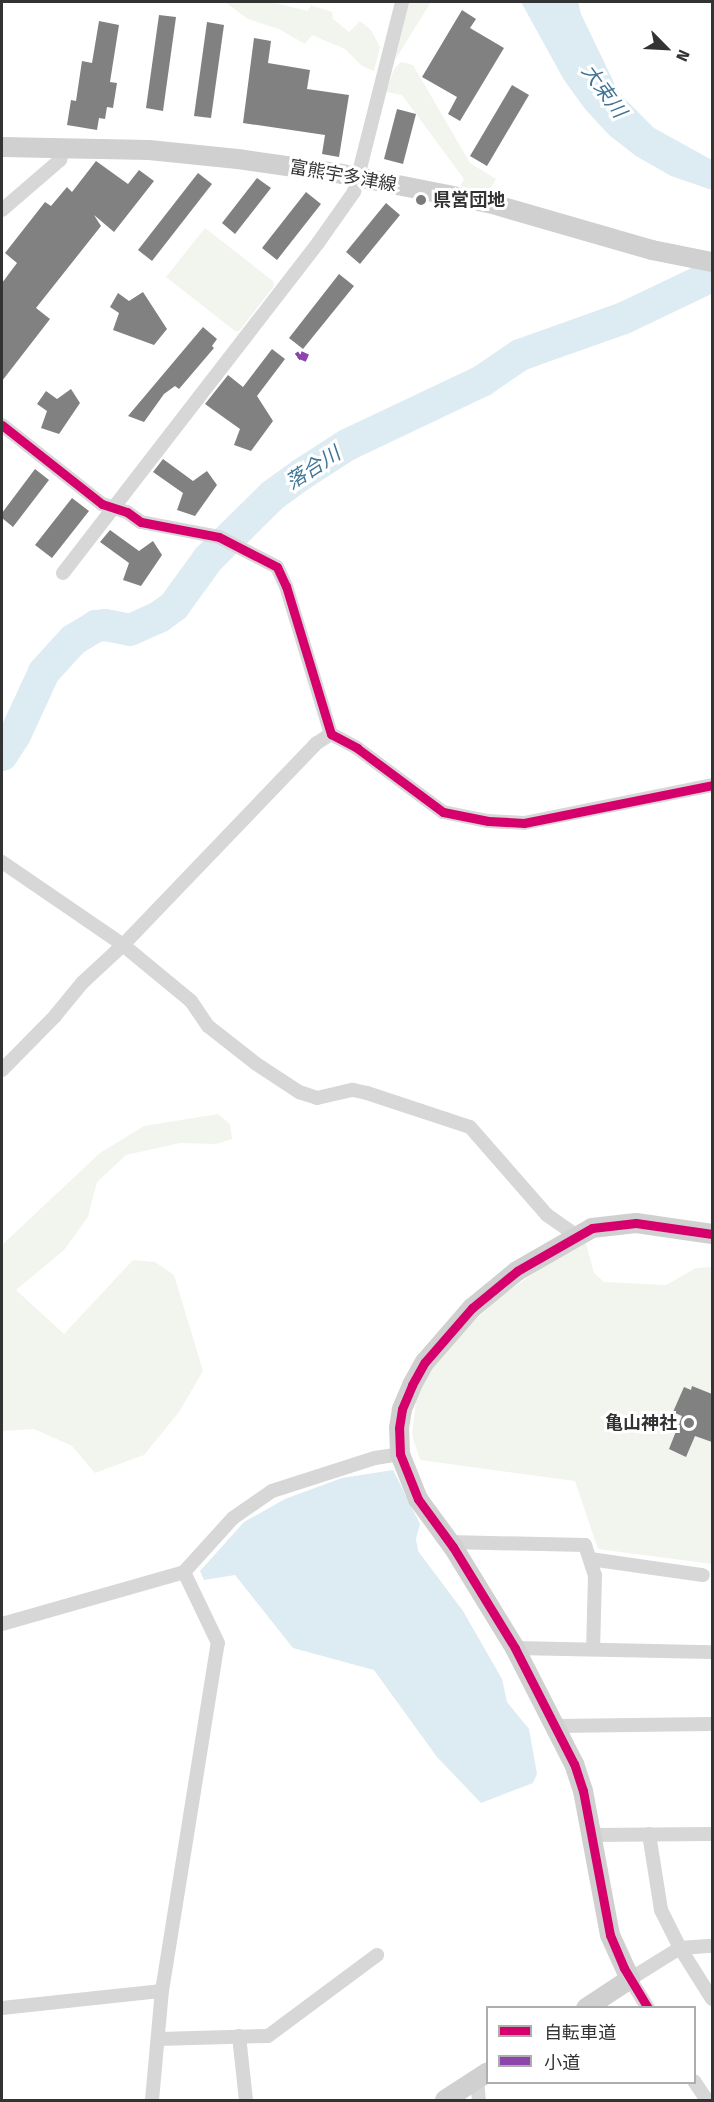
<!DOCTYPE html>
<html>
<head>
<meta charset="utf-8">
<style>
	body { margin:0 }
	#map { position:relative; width:714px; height:2102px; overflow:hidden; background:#fff; font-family:"Fira Sans","Noto Sans JP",sans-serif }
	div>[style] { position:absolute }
	.green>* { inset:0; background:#f1f5ed }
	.water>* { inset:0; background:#ddebf3 }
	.river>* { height:32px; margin:-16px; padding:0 16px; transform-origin:16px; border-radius:16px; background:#ddebf3 }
	.building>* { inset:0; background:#818181 }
	.street>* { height:14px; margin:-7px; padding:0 7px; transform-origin:7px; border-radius:7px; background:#d7d7d7 }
	.secondary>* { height:20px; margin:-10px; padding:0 10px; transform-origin:10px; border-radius:10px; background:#d0d0d0 }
	.quiet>* { height:8px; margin-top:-4px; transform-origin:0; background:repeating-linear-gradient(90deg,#8e44ad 0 15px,transparent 0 23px) }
	.cycleway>* { height:9px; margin:-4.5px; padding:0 4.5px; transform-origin:4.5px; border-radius:4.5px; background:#d6006c }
	.dots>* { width:16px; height:16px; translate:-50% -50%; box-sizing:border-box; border:3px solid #fff; border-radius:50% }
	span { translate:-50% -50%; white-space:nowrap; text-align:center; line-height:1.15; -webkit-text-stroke:6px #fff; paint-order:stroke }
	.street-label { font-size:18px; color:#333 }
	.poi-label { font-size:18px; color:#333; font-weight:700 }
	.left { translate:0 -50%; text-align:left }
	.right { translate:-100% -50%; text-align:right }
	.water-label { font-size:20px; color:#3f7597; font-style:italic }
	.frame { position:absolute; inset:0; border:3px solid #333; pointer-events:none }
	.legend { position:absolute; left:486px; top:2006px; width:210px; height:78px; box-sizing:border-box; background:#fff; border:2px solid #adadad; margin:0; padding:8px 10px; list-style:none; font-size:18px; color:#333 }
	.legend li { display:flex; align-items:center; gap:12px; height:30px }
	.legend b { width:30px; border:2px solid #adadad }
	.north { position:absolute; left:636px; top:18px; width:60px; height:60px; -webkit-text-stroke:4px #fff; paint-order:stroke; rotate:114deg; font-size:16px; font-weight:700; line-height:24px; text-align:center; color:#333 }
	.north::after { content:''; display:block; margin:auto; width:21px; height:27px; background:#333; clip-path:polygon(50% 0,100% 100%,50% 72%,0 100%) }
</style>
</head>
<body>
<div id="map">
	<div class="green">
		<i style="clip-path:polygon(225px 2px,271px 2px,308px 11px,311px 5px,332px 12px,333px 19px,349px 32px,360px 21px,371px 30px,380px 47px,374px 71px,362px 66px,345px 49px,312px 35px,305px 44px,279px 29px,248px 19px)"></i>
		<i style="clip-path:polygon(409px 2px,431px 2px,395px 60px)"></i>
		<i style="clip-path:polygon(401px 62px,413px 65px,470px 163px,496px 179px,488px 193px,460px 186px,464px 179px,402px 95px,386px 92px,394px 69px)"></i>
		<i style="clip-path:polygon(205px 228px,273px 281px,274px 286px,239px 331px,235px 331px,166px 277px)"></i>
		<i style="clip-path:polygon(218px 1114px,230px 1124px,232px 1139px,216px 1144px,180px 1143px,126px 1155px,97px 1182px,88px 1217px,64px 1250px,16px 1290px,64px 1334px,133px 1260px,155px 1262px,174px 1275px,203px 1371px,179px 1412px,144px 1455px,95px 1473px,72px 1446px,34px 1429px,2px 1431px,2px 1245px,100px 1153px,144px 1126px)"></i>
		<i style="clip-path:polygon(586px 1243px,594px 1273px,604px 1282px,666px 1285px,696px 1268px,712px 1267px,712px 1564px,598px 1549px,575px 1481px,420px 1460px,412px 1435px,417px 1393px,438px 1360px,475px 1320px,503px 1295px,538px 1270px)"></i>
	</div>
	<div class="water">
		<i style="clip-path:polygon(521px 2px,578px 2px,581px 14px,619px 93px,654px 128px,712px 160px,712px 190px,671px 176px,636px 156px,609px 135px,585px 109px,564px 80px)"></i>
		<i style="clip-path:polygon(393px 1470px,420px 1524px,416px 1539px,418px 1551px,463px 1611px,502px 1679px,507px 1702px,529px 1729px,537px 1774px,533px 1783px,481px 1803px,437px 1757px,374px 1670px,293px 1648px,235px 1575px,204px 1580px,200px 1571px,244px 1522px,285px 1499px,342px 1478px)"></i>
	</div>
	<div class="river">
		<i style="left:2px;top:755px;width:24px;rotate:-57deg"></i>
		<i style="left:15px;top:735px;width:69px;rotate:-65.3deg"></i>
		<i style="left:44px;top:672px;width:43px;rotate:-47.8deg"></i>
		<i style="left:73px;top:640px;width:27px;rotate:-31deg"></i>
		<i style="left:96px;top:626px;width:9px;rotate:-6deg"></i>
		<i style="left:105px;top:625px;width:25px;rotate:11deg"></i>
		<i style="left:130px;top:630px;width:32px;rotate:-24deg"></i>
		<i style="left:159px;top:617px;width:19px;rotate:-36deg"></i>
		<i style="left:174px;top:606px;width:58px;rotate:-54.1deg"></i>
		<i style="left:208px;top:559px;width:91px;rotate:-44.6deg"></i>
		<i style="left:273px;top:495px;width:36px;rotate:-36deg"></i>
		<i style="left:302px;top:474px;width:54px;rotate:-32.8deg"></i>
		<i style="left:347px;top:445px;width:149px;rotate:-25.4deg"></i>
		<i style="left:482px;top:381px;width:46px;rotate:-34.4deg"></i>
		<i style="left:520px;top:355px;width:110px;rotate:-19.6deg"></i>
		<i style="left:624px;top:318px;width:98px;rotate:-25.5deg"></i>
	</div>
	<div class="building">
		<i style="clip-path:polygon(462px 10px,476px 19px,470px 28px,504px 48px,460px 121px,448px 114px,457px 97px,422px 77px)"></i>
		<i style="clip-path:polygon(159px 15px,176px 17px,163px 111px,146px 108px)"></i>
		<i style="clip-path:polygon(99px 21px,119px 25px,110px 82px,117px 83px,113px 108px,107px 107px,105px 119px,99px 118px,97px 130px,67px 125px,71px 100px,76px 101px,82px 61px,92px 63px)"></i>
		<i style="clip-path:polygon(207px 22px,224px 25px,211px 118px,194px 116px)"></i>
		<i style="clip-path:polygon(254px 38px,271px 41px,268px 63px,310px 70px,307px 89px,349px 95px,339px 157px,322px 154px,325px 135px,243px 123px)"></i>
		<i style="clip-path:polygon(512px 85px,529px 95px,487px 166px,470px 156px)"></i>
		<i style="clip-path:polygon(397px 109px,416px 114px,403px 164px,384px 159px)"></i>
		<i style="clip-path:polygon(96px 161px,128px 184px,139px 170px,154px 181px,114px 232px,94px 215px,101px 226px,36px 308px,50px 319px,2px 381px,2px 283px,17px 263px,5px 253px,45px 202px,51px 206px,67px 187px,72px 192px)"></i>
		<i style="clip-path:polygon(198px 173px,212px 184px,152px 261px,138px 250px)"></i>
		<i style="clip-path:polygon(257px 178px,271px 188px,235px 234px,222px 223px)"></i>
		<i style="clip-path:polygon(306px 192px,321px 204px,277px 260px,262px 248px)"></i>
		<i style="clip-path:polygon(386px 203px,400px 215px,360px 264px,346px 252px)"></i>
		<i style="clip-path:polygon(339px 274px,354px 286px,303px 349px,289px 338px)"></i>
		<i style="clip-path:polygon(143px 292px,167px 329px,154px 345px,113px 330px,119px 313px,110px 307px,118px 293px,129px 301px)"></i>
		<i style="clip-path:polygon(203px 327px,217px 339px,212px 346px,214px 348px,179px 389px,175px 386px,164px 394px,144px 422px,128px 416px)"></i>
		<i style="clip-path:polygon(272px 349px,285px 359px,257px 396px,273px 421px,251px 451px,234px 445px,240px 429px,205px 404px,228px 375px,243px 387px)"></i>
		<i style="clip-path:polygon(71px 389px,80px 403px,59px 434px,41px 428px,47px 411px,37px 404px,46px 391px,57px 399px)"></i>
		<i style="clip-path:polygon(163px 459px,193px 481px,207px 471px,217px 485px,195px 516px,177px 510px,183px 493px,153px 472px)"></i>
		<i style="clip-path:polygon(35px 469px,49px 480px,13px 527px,2px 518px,2px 513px)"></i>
		<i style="clip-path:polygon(72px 498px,89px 511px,52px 558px,35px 545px)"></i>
		<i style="clip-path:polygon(110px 530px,139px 551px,153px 541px,162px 555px,141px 586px,123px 580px,129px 563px,100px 542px)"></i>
		<i style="clip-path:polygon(692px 1386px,712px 1394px,712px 1442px,695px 1436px,686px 1457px,669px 1449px,682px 1416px,673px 1412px,684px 1387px,691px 1390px)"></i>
	</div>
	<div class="street">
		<i style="left:2px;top:210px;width:77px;rotate:-40.8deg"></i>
		<i style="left:60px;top:160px;width:14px;rotate:-73deg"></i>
		<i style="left:2px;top:425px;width:127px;rotate:38.3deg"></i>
		<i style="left:102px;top:504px;width:26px;rotate:18deg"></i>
		<i style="left:127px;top:512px;width:17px;rotate:36deg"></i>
		<i style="left:141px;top:522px;width:79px;rotate:10.9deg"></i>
		<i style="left:219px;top:537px;width:65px;rotate:27.3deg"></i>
		<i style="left:277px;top:567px;width:21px;rotate:65deg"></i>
		<i style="left:286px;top:586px;width:155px;rotate:73.1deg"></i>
		<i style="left:331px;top:734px;width:30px;rotate:28deg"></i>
		<i style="left:357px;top:748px;width:107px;rotate:36.7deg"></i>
		<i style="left:443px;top:812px;width:46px;rotate:11.3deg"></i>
		<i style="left:488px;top:821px;width:36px;rotate:3deg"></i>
		<i style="left:524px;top:823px;width:192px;rotate:-11.4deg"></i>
		<i style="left:63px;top:573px;width:417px;rotate:-52.3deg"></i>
		<i style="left:318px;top:243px;width:62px;rotate:-54.8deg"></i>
		<i style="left:354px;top:192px;width:196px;rotate:-75.8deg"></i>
		<i style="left:2px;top:862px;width:147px;rotate:34.4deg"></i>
		<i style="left:123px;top:945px;width:88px;rotate:39.5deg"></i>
		<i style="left:191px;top:1001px;width:30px;rotate:56deg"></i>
		<i style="left:208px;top:1026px;width:60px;rotate:38.2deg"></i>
		<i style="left:255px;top:1063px;width:53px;rotate:33.4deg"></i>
		<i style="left:299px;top:1092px;width:19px;rotate:18deg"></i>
		<i style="left:317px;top:1098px;width:37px;rotate:-13deg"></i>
		<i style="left:353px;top:1090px;width:14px;rotate:12deg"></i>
		<i style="left:367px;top:1093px;width:108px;rotate:18.3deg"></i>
		<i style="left:470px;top:1127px;width:117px;rotate:48.8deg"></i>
		<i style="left:547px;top:1215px;width:35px;rotate:35deg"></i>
		<i style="left:2px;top:1070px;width:76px;rotate:-45.5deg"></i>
		<i style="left:55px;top:1016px;width:43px;rotate:-50.7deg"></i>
		<i style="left:82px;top:983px;width:56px;rotate:-42.8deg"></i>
		<i style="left:123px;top:945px;width:280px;rotate:-46.2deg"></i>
		<i style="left:317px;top:743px;width:17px;rotate:-33deg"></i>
		<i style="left:448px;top:1542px;width:137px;rotate:1.3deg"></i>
		<i style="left:585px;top:1545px;width:32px;rotate:72deg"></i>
		<i style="left:595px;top:1575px;width:74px;rotate:91.5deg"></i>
		<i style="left:590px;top:1559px;width:114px;rotate:8.1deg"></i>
		<i style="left:2px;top:1624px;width:189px;rotate:-15.9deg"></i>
		<i style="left:184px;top:1572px;width:73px;rotate:-47.8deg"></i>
		<i style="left:233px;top:1518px;width:47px;rotate:-34.7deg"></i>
		<i style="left:272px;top:1491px;width:108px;rotate:-17.8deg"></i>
		<i style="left:375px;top:1458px;width:25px;rotate:-9deg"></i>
		<i style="left:515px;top:1648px;width:197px;rotate:1.2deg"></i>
		<i style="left:555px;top:1726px;width:157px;rotate:-0.7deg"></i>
		<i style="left:649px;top:1834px;width:77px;rotate:81deg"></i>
		<i style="left:661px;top:1910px;width:42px;rotate:63.4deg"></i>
		<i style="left:680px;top:1948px;width:60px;rotate:57.9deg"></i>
		<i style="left:591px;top:1835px;width:121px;rotate:-0.5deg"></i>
		<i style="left:2px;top:2008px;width:161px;rotate:-6.1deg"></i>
		<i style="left:648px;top:2008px;width:34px;rotate:-122deg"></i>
		<i style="left:630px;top:1979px;width:59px;rotate:-31.8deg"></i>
		<i style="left:680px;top:1948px;width:32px;rotate:-4deg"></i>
		<i style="left:239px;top:2036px;width:64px;rotate:83.8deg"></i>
		<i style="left:158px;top:2039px;width:110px;rotate:-1.6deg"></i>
		<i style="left:268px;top:2036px;width:136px;rotate:-36.6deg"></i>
		<i style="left:477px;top:2079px;width:21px;rotate:85deg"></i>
		<i style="left:694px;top:2081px;width:23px;rotate:56deg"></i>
		<i style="left:152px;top:2100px;width:109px;rotate:-84.8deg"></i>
		<i style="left:162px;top:1991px;width:352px;rotate:-80.9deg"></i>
		<i style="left:218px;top:1643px;width:79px;rotate:-115.6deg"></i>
	</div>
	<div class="secondary">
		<i style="left:2px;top:147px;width:147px;rotate:1.2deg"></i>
		<i style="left:149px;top:150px;width:89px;rotate:5.8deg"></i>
		<i style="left:238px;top:159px;width:105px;rotate:8.2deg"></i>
		<i style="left:342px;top:174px;width:150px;rotate:11.2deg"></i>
		<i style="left:489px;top:203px;width:170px;rotate:16.1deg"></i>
		<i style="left:652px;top:250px;width:61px;rotate:11.3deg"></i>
		<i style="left:586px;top:2008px;width:53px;rotate:-33.4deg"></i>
		<i style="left:630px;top:1979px;width:48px;rotate:-114.4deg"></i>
		<i style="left:610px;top:1935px;width:147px;rotate:-100.6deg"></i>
		<i style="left:583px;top:1791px;width:28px;rotate:-108deg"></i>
		<i style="left:574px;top:1764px;width:130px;rotate:-117deg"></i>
		<i style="left:515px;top:1648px;width:119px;rotate:-121.5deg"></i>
		<i style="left:453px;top:1547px;width:59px;rotate:-126.1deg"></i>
		<i style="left:418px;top:1499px;width:48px;rotate:-111.8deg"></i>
		<i style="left:400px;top:1454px;width:26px;rotate:-92deg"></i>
		<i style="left:399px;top:1428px;width:19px;rotate:-81deg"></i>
		<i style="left:402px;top:1409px;width:26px;rotate:-67deg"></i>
		<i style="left:412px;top:1385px;width:26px;rotate:-61deg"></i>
		<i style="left:425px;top:1362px;width:72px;rotate:-49deg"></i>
		<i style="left:472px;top:1308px;width:58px;rotate:-39.4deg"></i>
		<i style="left:517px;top:1271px;width:86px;rotate:-29.8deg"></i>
		<i style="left:592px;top:1228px;width:44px;rotate:-6.5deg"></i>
		<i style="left:636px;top:1223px;width:77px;rotate:8.2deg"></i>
		<i style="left:445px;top:2100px;width:51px;rotate:-33.1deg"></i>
	</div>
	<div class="quiet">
		<i style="left:297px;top:357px;width:4px;rotate:-34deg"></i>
		<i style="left:300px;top:355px;width:8px;rotate:23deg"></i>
	</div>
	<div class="cycleway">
		<i style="left:2px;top:425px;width:127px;rotate:38.3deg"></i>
		<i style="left:102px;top:504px;width:26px;rotate:18deg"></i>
		<i style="left:127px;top:512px;width:17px;rotate:36deg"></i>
		<i style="left:141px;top:522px;width:79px;rotate:10.9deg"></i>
		<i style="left:219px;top:537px;width:65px;rotate:27.3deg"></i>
		<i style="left:277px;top:567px;width:21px;rotate:65deg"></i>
		<i style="left:286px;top:586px;width:155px;rotate:73.1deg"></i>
		<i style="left:331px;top:734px;width:30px;rotate:28deg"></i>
		<i style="left:357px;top:748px;width:107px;rotate:36.7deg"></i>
		<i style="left:443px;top:812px;width:46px;rotate:11.3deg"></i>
		<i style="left:488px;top:821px;width:36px;rotate:3deg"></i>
		<i style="left:524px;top:823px;width:192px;rotate:-11.4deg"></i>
		<i style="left:648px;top:2008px;width:47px;rotate:-121deg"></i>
		<i style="left:624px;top:1968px;width:36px;rotate:-113deg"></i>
		<i style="left:610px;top:1935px;width:147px;rotate:-100.6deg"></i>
		<i style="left:583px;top:1791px;width:28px;rotate:-108deg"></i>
		<i style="left:574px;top:1764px;width:130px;rotate:-117deg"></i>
		<i style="left:515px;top:1648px;width:119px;rotate:-121.5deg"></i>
		<i style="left:453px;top:1547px;width:59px;rotate:-126.1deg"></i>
		<i style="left:418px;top:1499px;width:48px;rotate:-111.8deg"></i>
		<i style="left:400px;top:1454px;width:26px;rotate:-92deg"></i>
		<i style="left:399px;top:1428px;width:19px;rotate:-81deg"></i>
		<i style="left:402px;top:1409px;width:26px;rotate:-67deg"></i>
		<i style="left:412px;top:1385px;width:26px;rotate:-61deg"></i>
		<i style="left:425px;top:1362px;width:72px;rotate:-49deg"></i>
		<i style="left:472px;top:1308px;width:58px;rotate:-39.4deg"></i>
		<i style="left:517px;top:1271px;width:86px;rotate:-29.8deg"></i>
		<i style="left:592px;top:1228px;width:44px;rotate:-6.5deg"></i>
		<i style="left:636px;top:1223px;width:77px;rotate:8.2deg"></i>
	</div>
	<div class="dots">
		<i style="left:421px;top:200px;background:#7a7a7a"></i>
		<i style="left:689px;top:1423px;background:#7a7a7a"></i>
	</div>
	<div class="street-label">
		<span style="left:343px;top:176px;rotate:10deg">富熊宇多津線</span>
	</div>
	<div class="poi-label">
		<span class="left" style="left:433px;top:200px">県営団地</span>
		<span class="right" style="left:677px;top:1423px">亀山神社</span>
	</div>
	<div class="water-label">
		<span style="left:604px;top:91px;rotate:54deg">大束川</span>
		<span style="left:313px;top:468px;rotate:-33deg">落合川</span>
	</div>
	<div class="frame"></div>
	<ul class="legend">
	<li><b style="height:8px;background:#d6006c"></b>自転車道</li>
	<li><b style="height:8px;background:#8e44ad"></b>小道</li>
	</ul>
	<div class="north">N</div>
</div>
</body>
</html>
